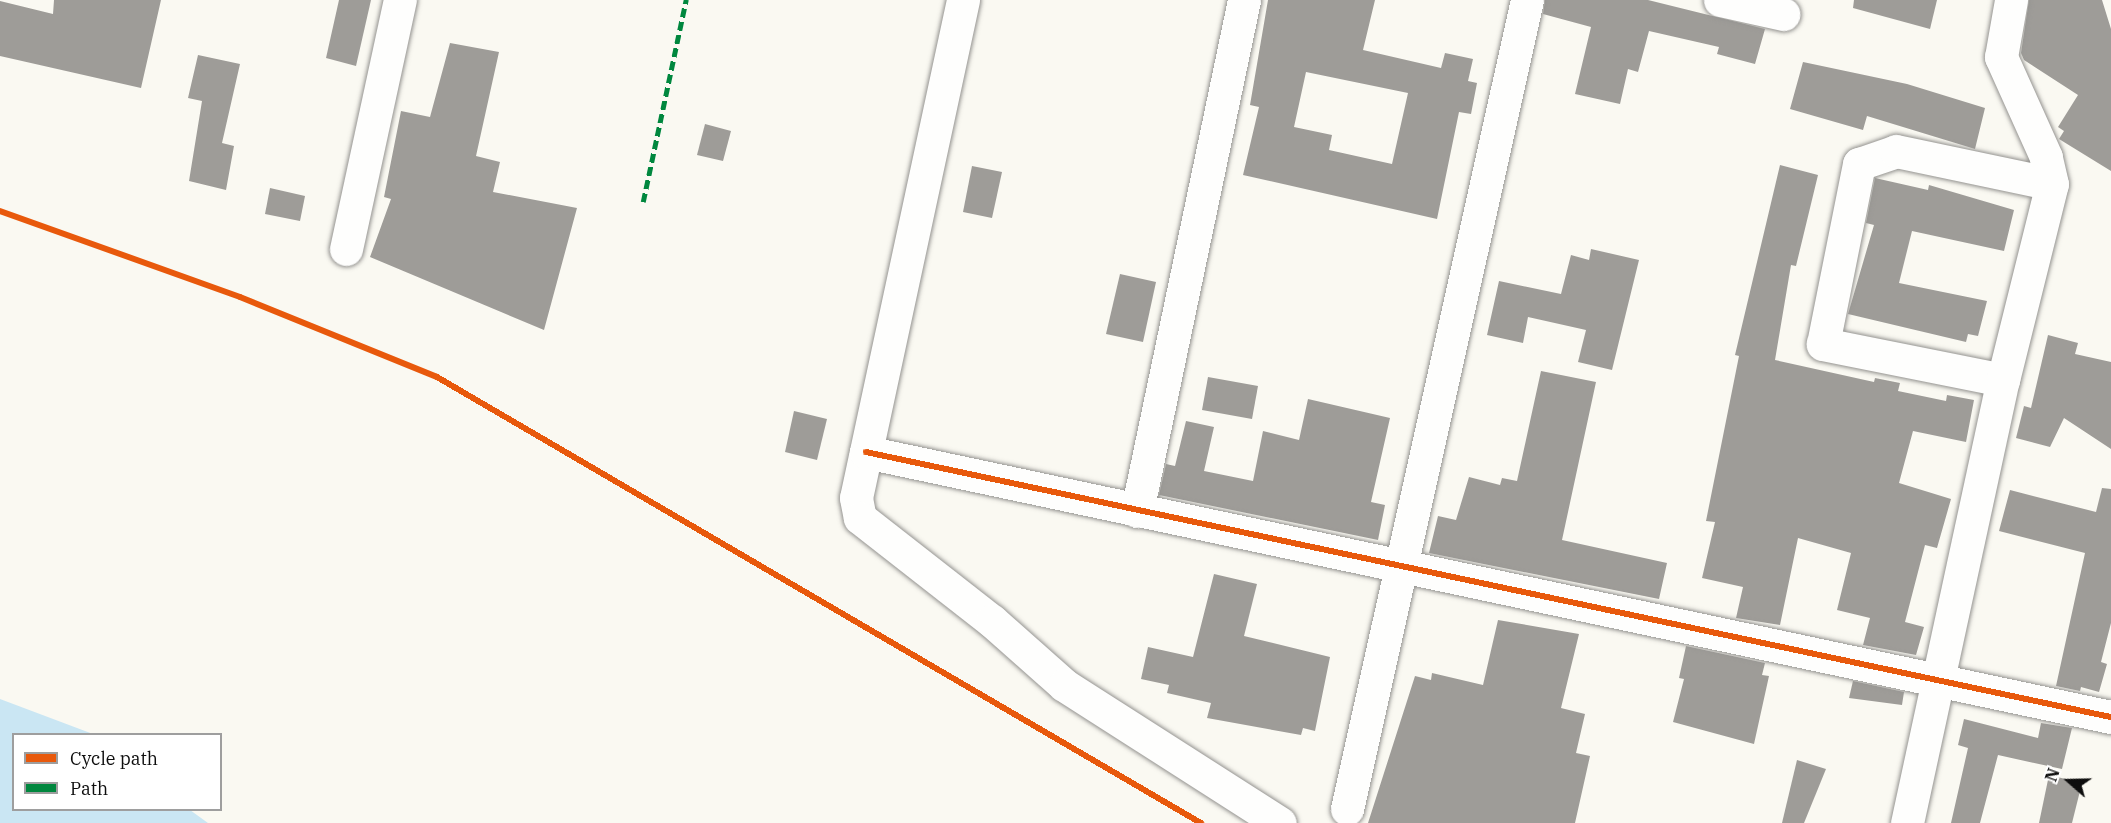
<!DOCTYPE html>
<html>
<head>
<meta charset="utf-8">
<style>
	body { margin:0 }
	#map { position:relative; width:2111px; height:823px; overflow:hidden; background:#faf9f2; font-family:"IBM Plex Serif",serif }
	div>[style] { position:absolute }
	.water>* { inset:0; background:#cae6f3 }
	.building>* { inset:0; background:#9e9c98 }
	.roads { filter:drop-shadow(0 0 2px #949390) drop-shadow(0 0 2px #949390) }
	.minor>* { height:33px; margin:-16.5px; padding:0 16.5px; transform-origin:16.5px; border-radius:16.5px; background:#fefefd }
	.tertiary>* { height:33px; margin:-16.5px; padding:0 16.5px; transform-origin:16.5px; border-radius:16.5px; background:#fefefd }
	.quiet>* { height:4.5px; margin-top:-2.25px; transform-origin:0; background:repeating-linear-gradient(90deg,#00873e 0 9px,transparent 0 13.5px) }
	.cycleway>* { height:6px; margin:-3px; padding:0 3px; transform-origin:3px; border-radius:3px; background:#e8590c }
	span { translate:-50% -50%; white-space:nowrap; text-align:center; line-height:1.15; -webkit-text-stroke:6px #fff; paint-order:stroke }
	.legend { position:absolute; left:12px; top:733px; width:210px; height:78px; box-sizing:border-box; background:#fff; border:2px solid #9e9e9e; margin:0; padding:8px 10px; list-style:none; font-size:18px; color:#0d0d0d }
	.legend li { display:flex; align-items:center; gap:12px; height:30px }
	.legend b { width:30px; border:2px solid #9e9e9e }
	.north { position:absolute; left:2039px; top:751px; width:60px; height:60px; -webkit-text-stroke:4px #fff; paint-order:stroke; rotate:290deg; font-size:16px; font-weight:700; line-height:24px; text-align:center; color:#0d0d0d }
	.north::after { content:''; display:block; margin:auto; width:21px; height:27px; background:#0d0d0d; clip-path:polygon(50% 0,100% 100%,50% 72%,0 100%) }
</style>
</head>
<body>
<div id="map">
	<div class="water">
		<i style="clip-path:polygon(0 699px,93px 734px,14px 734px,14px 810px,190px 810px,208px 823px,0 823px)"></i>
	</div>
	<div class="building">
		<i style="clip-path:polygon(54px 0,161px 0,141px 88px,0 56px,0 1px,53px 14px)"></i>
		<i style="clip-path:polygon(339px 0,371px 0,356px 66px,326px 58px)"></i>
		<i style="clip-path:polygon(evenodd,1268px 0,1375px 0,1363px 50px,1441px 68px,1445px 53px,1473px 59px,1468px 81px,1477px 83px,1471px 114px,1459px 112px,1437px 219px,1243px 175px,1259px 107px,1250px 105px,1268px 0,1306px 72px,1408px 93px,1392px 164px,1329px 150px,1332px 135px,1294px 127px,1306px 72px)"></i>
		<i style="clip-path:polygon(1545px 0,1648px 0,1765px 29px,1755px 64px,1717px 54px,1719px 47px,1649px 31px,1638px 72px,1628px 69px,1620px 104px,1575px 94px,1591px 27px,1543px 14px)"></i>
		<i style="clip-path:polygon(1854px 0,1937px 0,1930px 29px,1853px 8px)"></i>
		<i style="clip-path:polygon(2029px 0,2102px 0,2111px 29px,2111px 171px,2059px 139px,2064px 131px,2058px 127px,2078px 95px,2024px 60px,2021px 53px)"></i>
		<i style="clip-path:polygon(450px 43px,499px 52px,476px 156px,500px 162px,493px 192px,577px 208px,544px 330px,370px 257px,391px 199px,384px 197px,401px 111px,430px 117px)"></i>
		<i style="clip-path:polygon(198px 55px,240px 64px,222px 143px,234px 146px,226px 190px,189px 181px,202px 101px,188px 98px)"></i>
		<i style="clip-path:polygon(1803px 62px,1907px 84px,1985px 108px,1975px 149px,1867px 116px,1863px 130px,1790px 109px)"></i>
		<i style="clip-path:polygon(705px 124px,731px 131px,723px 161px,697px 155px)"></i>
		<i style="clip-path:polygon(1780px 165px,1818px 175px,1796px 266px,1791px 265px,1775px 360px,1874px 382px,1875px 378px,1900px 383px,1898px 391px,1946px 401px,1947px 395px,1974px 400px,1966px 442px,1913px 431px,1899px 483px,1951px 499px,1937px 548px,1925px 545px,1905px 622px,1924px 627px,1916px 655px,1863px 645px,1870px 618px,1837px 610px,1851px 553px,1798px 538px,1780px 625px,1736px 618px,1743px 587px,1702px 578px,1715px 522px,1706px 521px,1739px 356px,1735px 355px)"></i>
		<i style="clip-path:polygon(972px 166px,1002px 172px,992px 218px,963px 212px)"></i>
		<i style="clip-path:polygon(1875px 178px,1928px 190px,1929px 185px,2014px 210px,2004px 251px,1912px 231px,1899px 283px,1987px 301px,1978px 336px,1968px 334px,1966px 342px,1848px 314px,1874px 225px,1866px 223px)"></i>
		<i style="clip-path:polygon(270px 188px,305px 196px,300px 221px,265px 214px)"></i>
		<i style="clip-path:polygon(1591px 249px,1639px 260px,1612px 370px,1578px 362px,1586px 330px,1528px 317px,1523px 343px,1487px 335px,1499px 281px,1561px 294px,1571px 255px,1589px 260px)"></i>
		<i style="clip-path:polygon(1120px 274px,1156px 282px,1143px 342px,1106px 334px)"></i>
		<i style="clip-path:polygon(2048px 335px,2078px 343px,2075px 354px,2111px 362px,2111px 449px,2064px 418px,2050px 447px,2016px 438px,2024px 406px,2031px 408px)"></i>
		<i style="clip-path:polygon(1541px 371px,1596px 382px,1562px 540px,1667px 563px,1659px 599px,1429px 553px,1438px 516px,1456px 520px,1469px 477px,1500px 485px,1502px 478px,1517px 481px)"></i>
		<i style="clip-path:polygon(1208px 377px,1258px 386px,1252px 419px,1202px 410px)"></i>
		<i style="clip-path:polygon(1308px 399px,1390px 418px,1371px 502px,1385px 505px,1378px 540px,1159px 495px,1166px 464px,1175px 466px,1186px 421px,1214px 427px,1204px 471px,1253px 481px,1263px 431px,1299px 440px)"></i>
		<i style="clip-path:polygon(794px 411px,827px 419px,817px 460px,785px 452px)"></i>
		<i style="clip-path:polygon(2102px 488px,2111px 489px,2111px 623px,2101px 662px,2107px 664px,2099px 692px,2081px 687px,2080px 691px,2056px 686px,2085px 553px,1999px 531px,2010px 490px,2096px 512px)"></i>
		<i style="clip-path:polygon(1214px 574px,1257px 584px,1244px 636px,1330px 657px,1315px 731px,1303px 728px,1301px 735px,1207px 718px,1211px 703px,1167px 693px,1169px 685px,1141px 679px,1148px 647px,1193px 657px)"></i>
		<i style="clip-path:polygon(1498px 620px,1579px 634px,1561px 708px,1585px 714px,1576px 753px,1590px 756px,1575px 823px,1368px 823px,1415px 676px,1431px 680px,1432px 673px,1483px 685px)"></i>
		<i style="clip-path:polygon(1686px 646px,1765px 663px,1762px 675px,1769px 676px,1754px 744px,1673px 722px,1684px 679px,1679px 678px)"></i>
		<i style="clip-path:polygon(1853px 681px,1904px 692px,1902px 705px,1849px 698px)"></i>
		<i style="clip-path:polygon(1964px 719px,2038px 738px,2041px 723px,2072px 728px,2062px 769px,1998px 755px,1980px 823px,1951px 823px,1968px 748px,1958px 745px)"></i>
		<i style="clip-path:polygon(1797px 760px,1826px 769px,1804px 823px,1782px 823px)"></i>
		<i style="clip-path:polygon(2049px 775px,2082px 783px,2072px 823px,2039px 823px)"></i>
	</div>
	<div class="roads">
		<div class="minor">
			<i style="left:963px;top:0;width:509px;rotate:102.13deg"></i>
			<i style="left:856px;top:498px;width:20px;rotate:79deg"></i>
			<i style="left:860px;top:518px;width:167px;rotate:38deg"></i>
			<i style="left:992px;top:621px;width:96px;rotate:41.6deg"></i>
			<i style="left:1064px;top:685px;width:256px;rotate:32.6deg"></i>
			<i style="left:1720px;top:0;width:65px;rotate:12.5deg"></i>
			<i style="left:2003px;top:380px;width:184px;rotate:-168.7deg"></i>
			<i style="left:1823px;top:344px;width:184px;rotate:-78.7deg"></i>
			<i style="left:1859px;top:164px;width:39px;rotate:-19deg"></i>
			<i style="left:1896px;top:151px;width:159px;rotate:11.9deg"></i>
			<i style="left:866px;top:452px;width:1273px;rotate:12.02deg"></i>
			<i style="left:1137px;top:511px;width:522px;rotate:-78.17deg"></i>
			<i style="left:1347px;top:809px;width:829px;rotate:-77.46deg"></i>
			<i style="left:1907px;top:823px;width:453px;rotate:-77.8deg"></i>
			<i style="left:2003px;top:380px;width:202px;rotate:-76deg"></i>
			<i style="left:2052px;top:184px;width:28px;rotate:-103deg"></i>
			<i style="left:2046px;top:157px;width:110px;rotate:-114.2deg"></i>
			<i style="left:2001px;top:57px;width:58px;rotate:-80deg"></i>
		</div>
		<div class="tertiary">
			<i style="left:346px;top:249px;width:255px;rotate:-77.8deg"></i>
		</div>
	</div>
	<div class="quiet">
		<i style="left:643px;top:202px;width:207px;rotate:-78deg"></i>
	</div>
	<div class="cycleway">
		<i style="left:0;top:211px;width:255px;rotate:19.7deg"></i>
		<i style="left:240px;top:297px;width:213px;rotate:22.1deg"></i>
		<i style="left:437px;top:377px;width:885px;rotate:30.28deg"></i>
		<i style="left:866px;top:452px;width:1273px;rotate:12.02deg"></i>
	</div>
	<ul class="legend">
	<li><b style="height:8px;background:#e8590c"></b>Cycle path</li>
	<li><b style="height:8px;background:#00873e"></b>Path</li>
	</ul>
	<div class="north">N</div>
</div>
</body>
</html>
